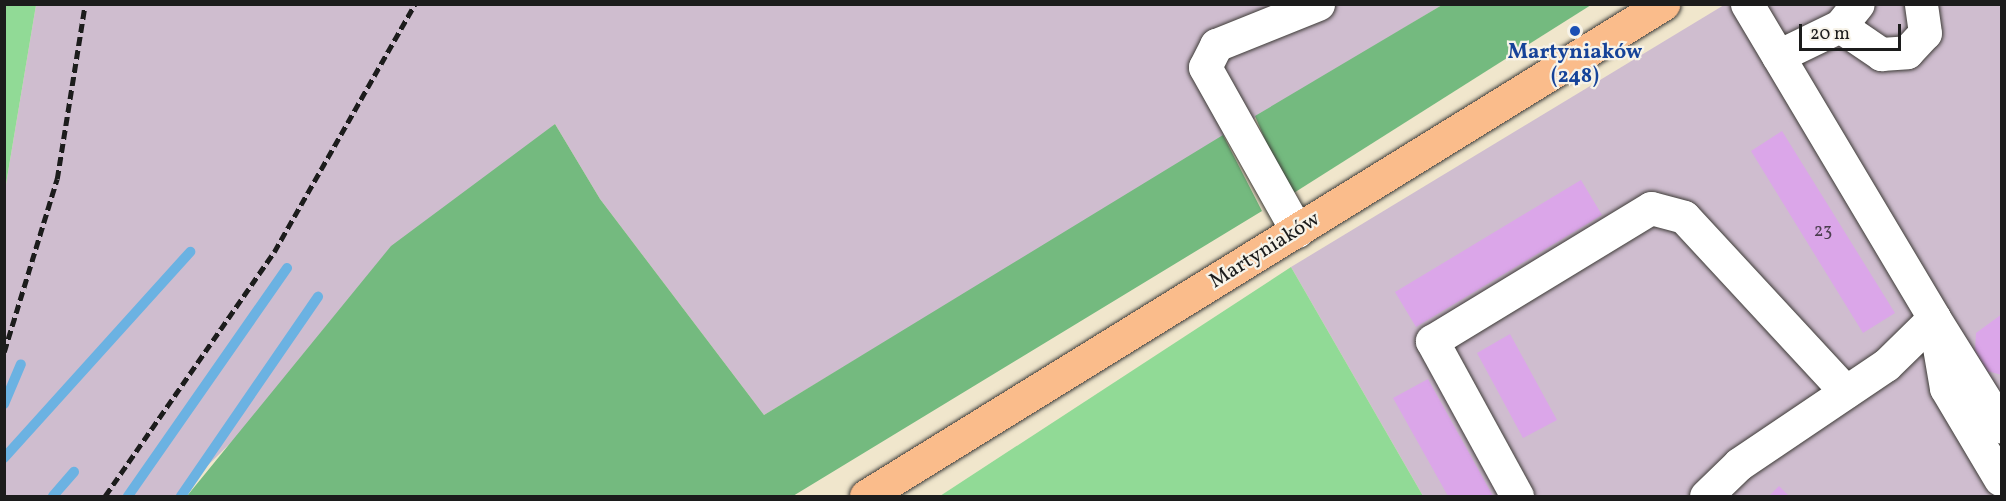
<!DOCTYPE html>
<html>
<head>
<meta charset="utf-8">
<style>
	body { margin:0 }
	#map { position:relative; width:2006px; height:501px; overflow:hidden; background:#f0e6cc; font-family:Vollkorn,serif }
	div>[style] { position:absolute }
	.industrial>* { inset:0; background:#cfbdcf }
	.green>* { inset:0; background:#91da96 }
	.forest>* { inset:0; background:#74ba7f }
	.stream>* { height:10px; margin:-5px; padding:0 5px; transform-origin:5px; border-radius:5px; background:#6bb2e2 }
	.building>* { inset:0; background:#dba6e9 }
	.roads { filter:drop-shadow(0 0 2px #3c3a36) drop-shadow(0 0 2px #3c3a36) }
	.minor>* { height:33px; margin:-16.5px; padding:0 16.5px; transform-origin:16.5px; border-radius:16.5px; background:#fff }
	.major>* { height:33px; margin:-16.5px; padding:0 16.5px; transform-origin:16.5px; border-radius:16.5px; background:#fabc8b }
	.rail>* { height:4.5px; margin-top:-2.25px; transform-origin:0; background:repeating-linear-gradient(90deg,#1c1c1c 0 9px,transparent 0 13.5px) }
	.dots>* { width:16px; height:16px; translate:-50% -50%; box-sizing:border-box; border:3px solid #f7f3e8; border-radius:50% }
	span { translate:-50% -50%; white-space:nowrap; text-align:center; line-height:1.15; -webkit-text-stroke:4.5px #f7f3e8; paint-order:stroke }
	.number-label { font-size:18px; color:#4c3e4f }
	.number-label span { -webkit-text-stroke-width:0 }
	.transit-label { font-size:21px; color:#164399; font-weight:700 }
	.street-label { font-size:21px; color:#1c1c1c }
	.frame { position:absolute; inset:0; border:6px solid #1c1c1c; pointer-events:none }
	.scale { position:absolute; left:1799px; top:24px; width:102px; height:27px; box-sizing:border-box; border:3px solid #1c1c1c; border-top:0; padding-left:8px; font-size:18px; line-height:21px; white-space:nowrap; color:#1c1c1c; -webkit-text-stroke:4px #f7f3e8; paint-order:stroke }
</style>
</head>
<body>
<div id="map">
	<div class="industrial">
		<i style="clip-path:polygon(36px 5px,1442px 5px,764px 415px,600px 199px,555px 124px,204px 469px,187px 496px,5px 496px,5px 190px)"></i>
		<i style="clip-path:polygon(1724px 5px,2001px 5px,2001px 496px,1423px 496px,1291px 267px)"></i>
	</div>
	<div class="green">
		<i style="clip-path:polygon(5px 4px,36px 5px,5px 190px,4px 5px)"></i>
		<i style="clip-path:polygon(1291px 267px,1423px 496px,940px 496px)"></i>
	</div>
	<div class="forest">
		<i style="clip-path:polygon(1442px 5px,1591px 5px,1289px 196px,1255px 116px)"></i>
		<i style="clip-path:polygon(555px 124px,600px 199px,764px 415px,1223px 135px,1262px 211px,793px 496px,187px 496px,391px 246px)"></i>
	</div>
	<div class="stream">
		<i style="left:4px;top:404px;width:43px;rotate:-67deg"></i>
		<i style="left:4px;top:458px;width:278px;rotate:-47.9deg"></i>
		<i style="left:53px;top:496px;width:32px;rotate:-49deg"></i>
		<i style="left:128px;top:496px;width:278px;rotate:-55.1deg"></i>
		<i style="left:181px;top:496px;width:242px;rotate:-55.5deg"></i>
	</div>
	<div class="building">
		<i style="clip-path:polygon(1782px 131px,1895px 313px,1863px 333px,1751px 151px)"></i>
		<i style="clip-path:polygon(1581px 180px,1602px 215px,1416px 327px,1395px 292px)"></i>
		<i style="clip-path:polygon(2002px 314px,2002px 375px,1987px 371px,1975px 350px,1976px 333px)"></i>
		<i style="clip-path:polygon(1510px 334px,1557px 420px,1523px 438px,1477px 353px)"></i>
		<i style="clip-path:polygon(1428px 379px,1493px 496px,1448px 496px,1393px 398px)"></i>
		<i style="clip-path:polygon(1779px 486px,1789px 496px,1769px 496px)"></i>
	</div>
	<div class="roads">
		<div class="minor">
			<i style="left:1747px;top:4px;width:365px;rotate:59.2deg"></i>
			<i style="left:1934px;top:318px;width:71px;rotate:80.3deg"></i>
			<i style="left:1946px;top:388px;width:106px;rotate:59.3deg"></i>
			<i style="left:1840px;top:26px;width:50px;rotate:34.3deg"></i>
			<i style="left:1881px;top:54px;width:26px;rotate:-4deg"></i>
			<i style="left:1907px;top:52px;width:26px;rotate:-47deg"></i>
			<i style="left:1925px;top:33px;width:29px;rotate:-98deg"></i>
			<i style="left:1778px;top:56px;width:69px;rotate:-25.8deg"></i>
			<i style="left:1840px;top:26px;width:28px;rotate:-51deg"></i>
			<i style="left:1297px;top:231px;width:188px;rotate:-119.3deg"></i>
			<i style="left:1205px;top:67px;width:25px;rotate:-63deg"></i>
			<i style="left:1216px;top:45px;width:110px;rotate:-21.9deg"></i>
			<i style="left:1517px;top:496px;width:177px;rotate:-118.7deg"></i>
			<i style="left:1432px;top:341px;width:256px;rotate:-31.3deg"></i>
			<i style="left:1651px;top:208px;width:34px;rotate:15deg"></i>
			<i style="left:1684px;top:217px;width:238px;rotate:47.2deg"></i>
			<i style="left:1706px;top:496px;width:46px;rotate:-44.1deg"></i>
			<i style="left:1739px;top:464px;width:177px;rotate:-34deg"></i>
			<i style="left:1886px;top:365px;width:67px;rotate:-44.4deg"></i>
			<i style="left:1934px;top:318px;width:128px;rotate:58deg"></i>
		</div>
		<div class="major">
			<i style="left:866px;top:496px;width:937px;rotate:-31.69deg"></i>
		</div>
	</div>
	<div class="rail">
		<i style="left:4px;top:352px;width:181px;rotate:-73deg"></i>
		<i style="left:57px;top:179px;width:177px;rotate:-80.9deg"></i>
		<i style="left:105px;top:496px;width:297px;rotate:-55.3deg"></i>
		<i style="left:274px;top:252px;width:285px;rotate:-60.4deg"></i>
	</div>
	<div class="dots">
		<i style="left:1575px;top:31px;background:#1a4fb4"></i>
	</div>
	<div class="number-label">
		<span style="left:1823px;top:232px">23</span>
	</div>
	<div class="transit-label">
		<span style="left:1575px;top:65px">Martyniaków<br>(248)</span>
	</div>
	<div class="street-label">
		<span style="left:1265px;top:251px;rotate:-32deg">Martyniaków</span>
	</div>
	<div class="frame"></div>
	<div class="scale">20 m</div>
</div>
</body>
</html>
